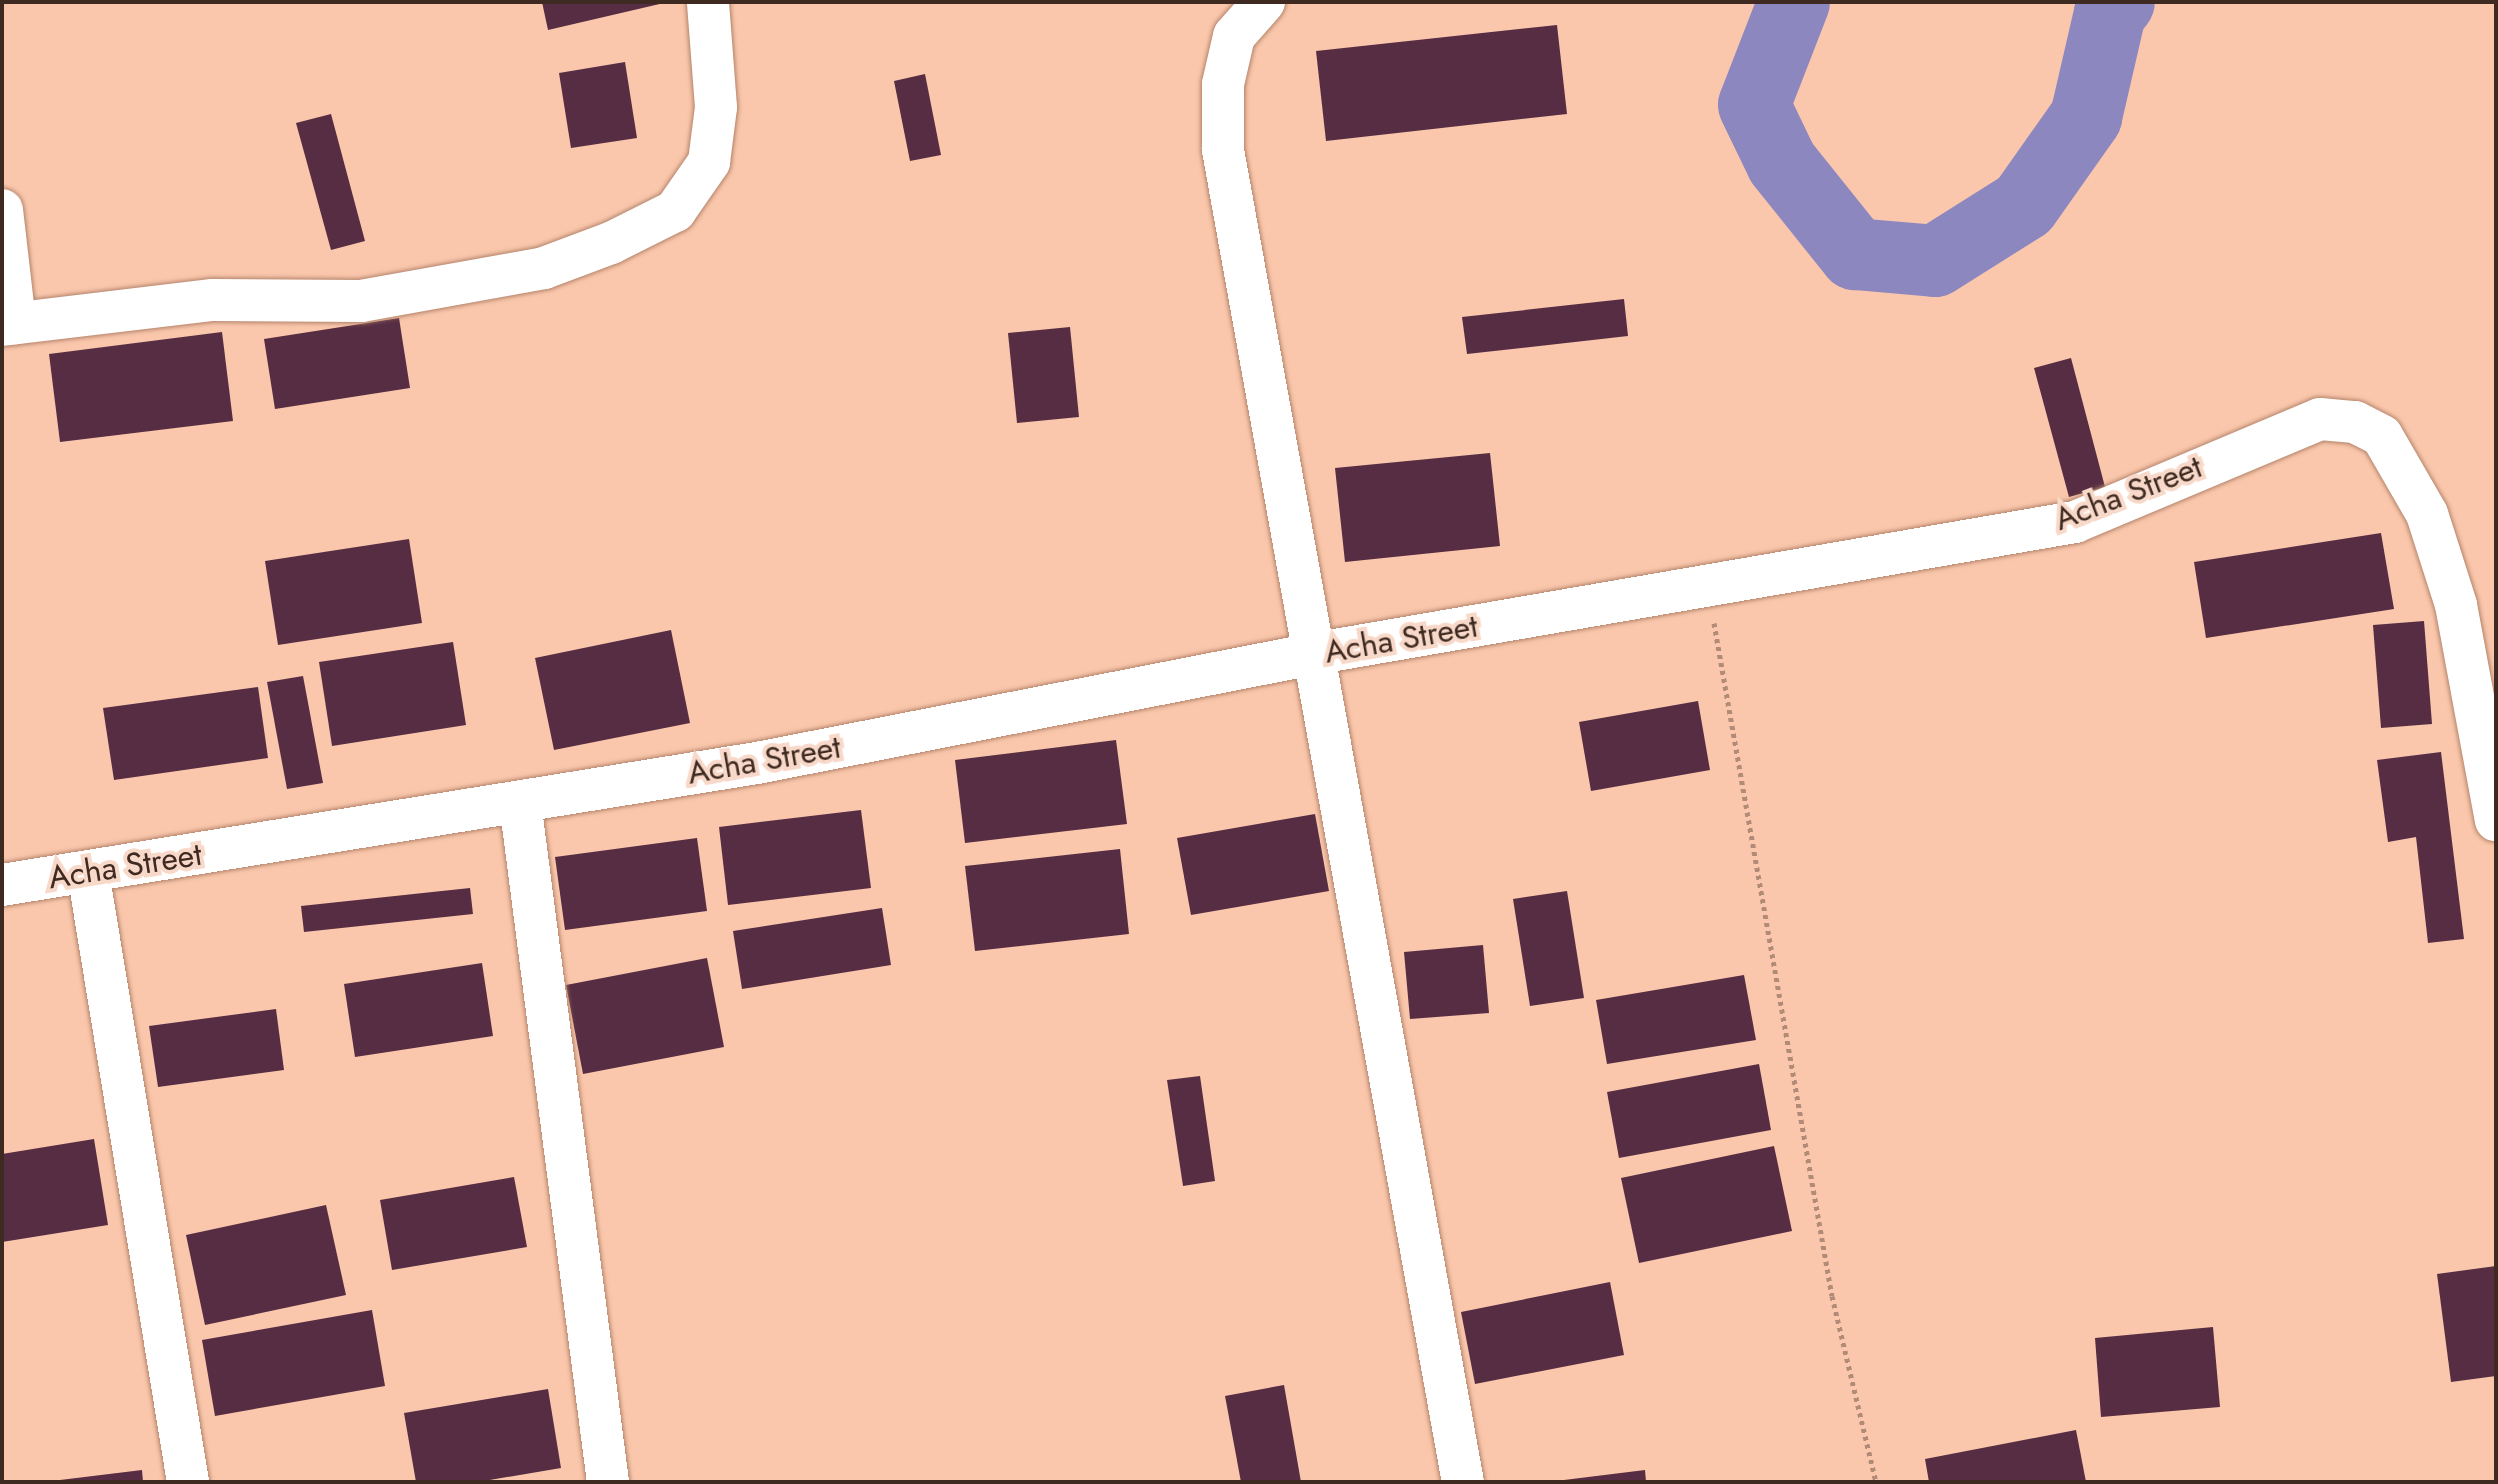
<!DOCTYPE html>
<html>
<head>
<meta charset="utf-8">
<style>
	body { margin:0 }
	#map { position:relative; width:2498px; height:1484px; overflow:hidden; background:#fac7ac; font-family:Jost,sans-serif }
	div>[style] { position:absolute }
	.river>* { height:72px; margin:-36px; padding:0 36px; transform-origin:36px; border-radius:36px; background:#8d87c0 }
	.building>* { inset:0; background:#572d43 }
	.path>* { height:5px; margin-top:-2.5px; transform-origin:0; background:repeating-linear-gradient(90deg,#b28b76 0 4px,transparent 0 8px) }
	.roads { filter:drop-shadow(0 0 2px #b4846b) drop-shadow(0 0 2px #b4846b) }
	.street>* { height:42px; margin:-21px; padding:0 21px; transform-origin:21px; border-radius:21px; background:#fff }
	span { translate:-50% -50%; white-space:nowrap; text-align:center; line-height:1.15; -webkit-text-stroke:8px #f8d9c9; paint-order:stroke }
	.street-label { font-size:32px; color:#3e2a20 }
	.frame { position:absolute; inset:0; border:4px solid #3e2a20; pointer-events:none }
</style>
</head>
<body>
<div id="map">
	<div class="river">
		<i style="left:1794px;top:2px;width:110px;rotate:111.2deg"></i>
		<i style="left:1754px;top:105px;width:64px;rotate:64.2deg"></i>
		<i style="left:1782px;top:163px;width:117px;rotate:51.3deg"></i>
		<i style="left:1855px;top:254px;width:80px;rotate:5deg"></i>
		<i style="left:1935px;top:261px;width:105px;rotate:-32.2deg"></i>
		<i style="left:2024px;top:205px;width:108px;rotate:-54.8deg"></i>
		<i style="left:2086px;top:117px;width:107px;rotate:-77deg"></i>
		<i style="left:2110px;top:13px;width:14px;rotate:-51deg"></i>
	</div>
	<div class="building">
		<i style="clip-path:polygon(542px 2px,663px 2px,664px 3px,548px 30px)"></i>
		<i style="clip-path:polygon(1557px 25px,1567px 114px,1326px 141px,1316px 51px)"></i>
		<i style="clip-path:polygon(625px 62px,637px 138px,571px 148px,559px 73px)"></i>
		<i style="clip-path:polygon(925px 74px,941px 155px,910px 161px,894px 81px)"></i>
		<i style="clip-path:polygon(331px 114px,365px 241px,331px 250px,296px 123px)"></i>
		<i style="clip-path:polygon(1624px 299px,1628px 336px,1467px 354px,1462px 317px)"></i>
		<i style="clip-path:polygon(399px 318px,410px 388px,275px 409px,264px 339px)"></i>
		<i style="clip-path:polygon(1070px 327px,1079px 417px,1017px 423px,1008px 333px)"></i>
		<i style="clip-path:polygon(222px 332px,233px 421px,60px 442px,49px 354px)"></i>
		<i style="clip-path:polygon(2071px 358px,2105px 487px,2069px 497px,2034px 368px)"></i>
		<i style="clip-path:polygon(1490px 453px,1500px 546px,1345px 562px,1335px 468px)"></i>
		<i style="clip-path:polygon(2381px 533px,2394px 609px,2206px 638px,2194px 562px)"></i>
		<i style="clip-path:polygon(409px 539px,422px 623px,278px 645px,265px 561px)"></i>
		<i style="clip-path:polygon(2424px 621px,2432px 724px,2381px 728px,2373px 625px)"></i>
		<i style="clip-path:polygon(671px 630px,690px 723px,554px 750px,535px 658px)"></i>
		<i style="clip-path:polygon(453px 642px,466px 725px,332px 746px,319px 662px)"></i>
		<i style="clip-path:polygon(303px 676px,323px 783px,287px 789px,267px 682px)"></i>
		<i style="clip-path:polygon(258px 687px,268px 758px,114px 780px,103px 708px)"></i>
		<i style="clip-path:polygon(1698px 701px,1710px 770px,1591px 791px,1579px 722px)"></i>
		<i style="clip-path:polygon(1116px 740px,1127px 824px,965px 843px,955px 760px)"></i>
		<i style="clip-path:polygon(2441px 752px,2464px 939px,2428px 943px,2416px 837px,2388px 842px,2377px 760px)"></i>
		<i style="clip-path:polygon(861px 810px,871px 888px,728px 905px,719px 827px)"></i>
		<i style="clip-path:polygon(1315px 814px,1329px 891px,1191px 915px,1177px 838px)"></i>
		<i style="clip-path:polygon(697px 838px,707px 911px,565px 930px,555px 857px)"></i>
		<i style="clip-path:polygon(1120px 849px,1129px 934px,975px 951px,965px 866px)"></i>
		<i style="clip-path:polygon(470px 888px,473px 914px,304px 932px,301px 906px)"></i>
		<i style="clip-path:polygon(1567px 891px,1584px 998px,1530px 1006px,1513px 899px)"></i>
		<i style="clip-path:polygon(882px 908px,891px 965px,742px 989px,733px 931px)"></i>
		<i style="clip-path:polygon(1483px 945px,1489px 1013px,1410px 1019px,1404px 952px)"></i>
		<i style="clip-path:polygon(707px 958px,724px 1047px,583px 1074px,566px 985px)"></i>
		<i style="clip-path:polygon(482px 963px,493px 1036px,355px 1057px,344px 984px)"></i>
		<i style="clip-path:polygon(1744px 975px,1756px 1040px,1607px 1064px,1596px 1000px)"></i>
		<i style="clip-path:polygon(276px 1009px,284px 1070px,158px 1087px,149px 1026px)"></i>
		<i style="clip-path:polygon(1759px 1064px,1771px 1130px,1619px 1158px,1607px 1092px)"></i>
		<i style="clip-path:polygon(1200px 1076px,1215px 1181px,1183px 1186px,1167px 1080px)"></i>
		<i style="clip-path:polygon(94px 1139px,108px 1225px,2px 1242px,2px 1154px)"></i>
		<i style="clip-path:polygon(1774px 1146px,1792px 1231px,1639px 1263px,1621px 1178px)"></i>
		<i style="clip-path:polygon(514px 1177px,527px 1247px,392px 1270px,380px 1200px)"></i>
		<i style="clip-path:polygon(326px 1205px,346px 1295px,205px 1325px,186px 1235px)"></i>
		<i style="clip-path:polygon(2496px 1266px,2496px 1376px,2451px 1382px,2437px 1274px)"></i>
		<i style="clip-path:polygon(1610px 1282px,1624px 1355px,1475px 1384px,1461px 1312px)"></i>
		<i style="clip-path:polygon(372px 1310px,385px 1386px,215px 1416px,202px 1340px)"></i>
		<i style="clip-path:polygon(2213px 1327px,2220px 1407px,2101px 1417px,2095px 1338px)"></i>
		<i style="clip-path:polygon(1284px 1385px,1301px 1482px,1241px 1482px,1225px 1396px)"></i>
		<i style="clip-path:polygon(548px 1389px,561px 1468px,478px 1482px,416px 1482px,404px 1413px)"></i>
		<i style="clip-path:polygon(2076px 1430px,2086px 1482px,1929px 1482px,1925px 1459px)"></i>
		<i style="clip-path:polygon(142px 1470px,143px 1482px,60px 1482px,60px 1480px)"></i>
		<i style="clip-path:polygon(1645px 1470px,1646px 1482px,1564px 1482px,1564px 1480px)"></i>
	</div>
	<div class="path">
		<i style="left:1714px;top:623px;width:683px;rotate:80.06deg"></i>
		<i style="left:1832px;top:1296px;width:191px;rotate:76.7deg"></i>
	</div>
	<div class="roads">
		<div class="street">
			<i style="left:1264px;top:2px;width:45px;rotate:131.4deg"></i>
			<i style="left:1234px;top:36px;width:49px;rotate:102.9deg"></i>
			<i style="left:1223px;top:84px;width:66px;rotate:90deg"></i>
			<i style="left:1223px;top:150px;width:1353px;rotate:79.79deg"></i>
			<i style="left:2px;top:210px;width:114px;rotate:83.4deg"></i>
			<i style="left:2px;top:325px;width:212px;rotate:-6.8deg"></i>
			<i style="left:213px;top:300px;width:148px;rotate:0.4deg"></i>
			<i style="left:361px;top:301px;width:186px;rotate:-10.2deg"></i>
			<i style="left:544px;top:268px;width:72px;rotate:-20.5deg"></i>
			<i style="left:611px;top:243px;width:72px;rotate:-26.6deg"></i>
			<i style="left:675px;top:211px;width:60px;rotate:-55.2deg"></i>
			<i style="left:709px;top:162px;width:55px;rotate:-82.7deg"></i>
			<i style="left:716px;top:107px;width:105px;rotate:-94.4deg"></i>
			<i style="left:520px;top:802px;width:686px;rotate:82.63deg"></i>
			<i style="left:88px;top:872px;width:618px;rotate:80.69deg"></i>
			<i style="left:2px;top:885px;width:765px;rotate:-9.18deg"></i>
			<i style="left:757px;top:763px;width:572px;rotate:-11.09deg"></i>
			<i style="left:1318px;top:653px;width:768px;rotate:-9.82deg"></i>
			<i style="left:2075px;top:522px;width:266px;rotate:-22.8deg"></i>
			<i style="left:2320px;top:419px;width:35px;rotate:5deg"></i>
			<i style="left:2355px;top:422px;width:30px;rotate:27deg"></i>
			<i style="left:2382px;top:436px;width:90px;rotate:60deg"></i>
			<i style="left:2427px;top:514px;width:96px;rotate:72.3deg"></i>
			<i style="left:2456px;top:605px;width:219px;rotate:79.5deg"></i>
		</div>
	</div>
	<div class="street-label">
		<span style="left:2128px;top:493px;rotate:-21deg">Acha Street</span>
		<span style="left:1401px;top:639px;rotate:-10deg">Acha Street</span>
		<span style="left:764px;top:760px;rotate:-10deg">Acha Street</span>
		<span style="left:125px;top:866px;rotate:-9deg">Acha Street</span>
	</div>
	<div class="frame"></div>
</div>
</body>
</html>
